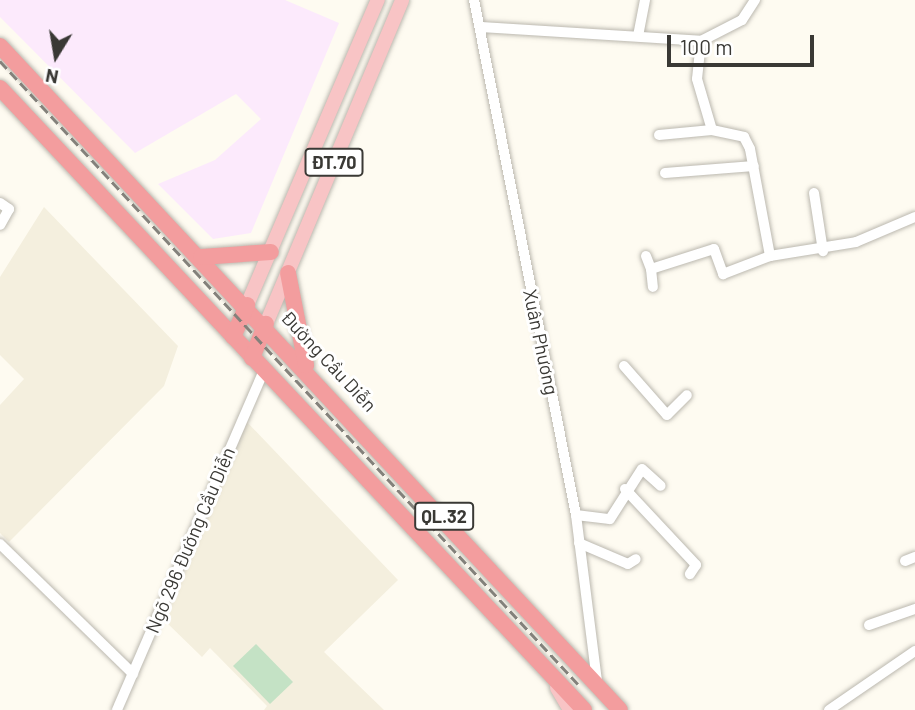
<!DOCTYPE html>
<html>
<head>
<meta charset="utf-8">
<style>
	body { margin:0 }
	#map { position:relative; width:915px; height:710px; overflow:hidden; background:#fefbf1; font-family:Barlow,sans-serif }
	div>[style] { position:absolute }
	.commercial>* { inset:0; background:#fceafc }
	.built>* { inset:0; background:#f4efde }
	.green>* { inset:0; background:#c4e2c5 }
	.roads { filter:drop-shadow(0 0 2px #bbb8af) drop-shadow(0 0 2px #bbb8af) }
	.minor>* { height:10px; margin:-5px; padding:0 5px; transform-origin:5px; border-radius:5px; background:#fff }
	.major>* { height:14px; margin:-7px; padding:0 7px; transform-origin:7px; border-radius:7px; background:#f8c4c5 }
	.highway>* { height:16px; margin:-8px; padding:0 8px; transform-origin:8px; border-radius:8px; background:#f39d9e }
	.rail>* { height:2.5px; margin-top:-1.25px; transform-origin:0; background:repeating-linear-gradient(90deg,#83817b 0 10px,transparent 0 15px) }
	span { translate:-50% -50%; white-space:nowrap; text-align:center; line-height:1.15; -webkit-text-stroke:6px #fff; paint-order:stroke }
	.shield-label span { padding:2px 5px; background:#fff; border:2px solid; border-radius:5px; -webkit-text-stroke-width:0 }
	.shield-label { font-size:18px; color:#3a3935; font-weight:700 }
	.street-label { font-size:19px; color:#3a3935 }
	.north { position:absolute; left:21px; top:21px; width:70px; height:70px; -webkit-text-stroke:5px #fff; paint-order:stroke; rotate:191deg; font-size:19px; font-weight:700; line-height:28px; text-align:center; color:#3a3935 }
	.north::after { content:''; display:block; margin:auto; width:24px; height:32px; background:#3a3935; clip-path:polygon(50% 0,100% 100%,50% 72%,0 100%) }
	.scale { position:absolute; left:667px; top:35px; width:147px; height:32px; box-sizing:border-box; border:4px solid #3a3935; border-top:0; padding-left:9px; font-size:21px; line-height:24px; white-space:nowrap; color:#3a3935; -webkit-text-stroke:5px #fff; paint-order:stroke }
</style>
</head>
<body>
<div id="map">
	<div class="commercial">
		<i style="clip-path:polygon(0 0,285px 0,339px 23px,251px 233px,213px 239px,158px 184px,215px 160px,261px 119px,236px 94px,135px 153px,0 17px)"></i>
	</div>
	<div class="built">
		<i style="clip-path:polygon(44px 207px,178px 346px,164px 386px,9px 542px,0 533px,0 405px,24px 379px,0 355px,0 277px)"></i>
		<i style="clip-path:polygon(247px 422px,398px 580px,324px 652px,384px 710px,264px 710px,267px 706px,210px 648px,202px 657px,165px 621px)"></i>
	</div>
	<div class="green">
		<i style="clip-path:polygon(256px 644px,293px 682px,270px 704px,233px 666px)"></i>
	</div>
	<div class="roads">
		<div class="minor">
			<i style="left:474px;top:0;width:525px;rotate:78.8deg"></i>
			<i style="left:576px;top:515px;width:168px;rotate:82.8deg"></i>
			<i style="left:481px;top:27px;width:220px;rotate:3.6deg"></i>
			<i style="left:638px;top:36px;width:37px;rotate:-79deg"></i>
			<i style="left:701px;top:41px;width:38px;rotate:96deg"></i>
			<i style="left:697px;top:79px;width:53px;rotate:73.6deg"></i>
			<i style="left:712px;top:130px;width:33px;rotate:12deg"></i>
			<i style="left:744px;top:137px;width:13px;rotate:63deg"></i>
			<i style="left:750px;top:149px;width:109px;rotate:79.4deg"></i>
			<i style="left:701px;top:41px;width:46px;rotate:-27.1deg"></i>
			<i style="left:742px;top:20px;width:24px;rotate:-57deg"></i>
			<i style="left:659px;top:135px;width:53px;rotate:-5.4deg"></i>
			<i style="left:665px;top:173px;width:89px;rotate:-4.5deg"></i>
			<i style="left:814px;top:193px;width:59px;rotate:81.2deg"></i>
			<i style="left:0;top:203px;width:11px;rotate:34deg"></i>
			<i style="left:9px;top:209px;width:18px;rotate:119deg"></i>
			<i style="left:646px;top:256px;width:14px;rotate:69deg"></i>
			<i style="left:651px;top:269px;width:66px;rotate:-17.6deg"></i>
			<i style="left:714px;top:249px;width:27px;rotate:70deg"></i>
			<i style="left:723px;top:274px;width:50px;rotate:-21deg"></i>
			<i style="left:770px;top:256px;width:87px;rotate:-9.2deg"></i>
			<i style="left:856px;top:242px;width:64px;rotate:-23deg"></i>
			<i style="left:651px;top:269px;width:18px;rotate:84deg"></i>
			<i style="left:624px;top:366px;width:65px;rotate:48.7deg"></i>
			<i style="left:667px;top:415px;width:28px;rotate:-45deg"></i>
			<i style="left:625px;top:489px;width:104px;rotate:46.9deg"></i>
			<i style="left:696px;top:565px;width:11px;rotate:124deg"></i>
			<i style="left:576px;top:515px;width:34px;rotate:7deg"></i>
			<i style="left:610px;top:519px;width:59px;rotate:-57.4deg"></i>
			<i style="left:642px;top:469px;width:25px;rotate:42deg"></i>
			<i style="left:579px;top:543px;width:53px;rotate:23.2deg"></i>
			<i style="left:628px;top:564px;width:9px;rotate:-32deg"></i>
			<i style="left:0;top:544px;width:186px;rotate:44.3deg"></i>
			<i style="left:905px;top:561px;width:11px;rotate:-22deg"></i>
			<i style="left:869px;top:625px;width:49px;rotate:-19.2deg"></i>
			<i style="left:117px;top:710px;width:369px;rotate:-66.6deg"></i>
			<i style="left:829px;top:710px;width:104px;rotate:-34.5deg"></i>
		</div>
		<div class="major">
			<i style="left:247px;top:305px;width:332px;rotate:-66.8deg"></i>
			<i style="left:266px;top:324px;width:351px;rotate:-67.2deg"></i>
			<i style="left:557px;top:688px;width:26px;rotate:59deg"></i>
		</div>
		<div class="highway">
			<i style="left:0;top:46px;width:908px;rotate:46.96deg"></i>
			<i style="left:0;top:88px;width:853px;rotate:46.8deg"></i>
			<i style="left:201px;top:257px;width:70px;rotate:-4.1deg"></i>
			<i style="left:288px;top:273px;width:94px;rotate:78.9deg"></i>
			<i style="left:233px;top:337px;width:35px;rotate:-66deg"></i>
			<i style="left:252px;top:358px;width:37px;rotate:-68deg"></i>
		</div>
	</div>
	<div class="rail">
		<i style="left:0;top:61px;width:850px;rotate:47.15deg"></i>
	</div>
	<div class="shield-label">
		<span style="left:334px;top:162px">ĐT.70</span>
		<span style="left:444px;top:516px">QL.32</span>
	</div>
	<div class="street-label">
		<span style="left:541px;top:342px;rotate:78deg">Xuân Phương</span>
		<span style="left:329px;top:361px;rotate:47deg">Đường Cầu Diễn</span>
		<span style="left:190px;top:540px;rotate:-67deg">Ngõ 296 Đường Cầu Diễn</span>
	</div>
	<div class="north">N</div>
	<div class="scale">100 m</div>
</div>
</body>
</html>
